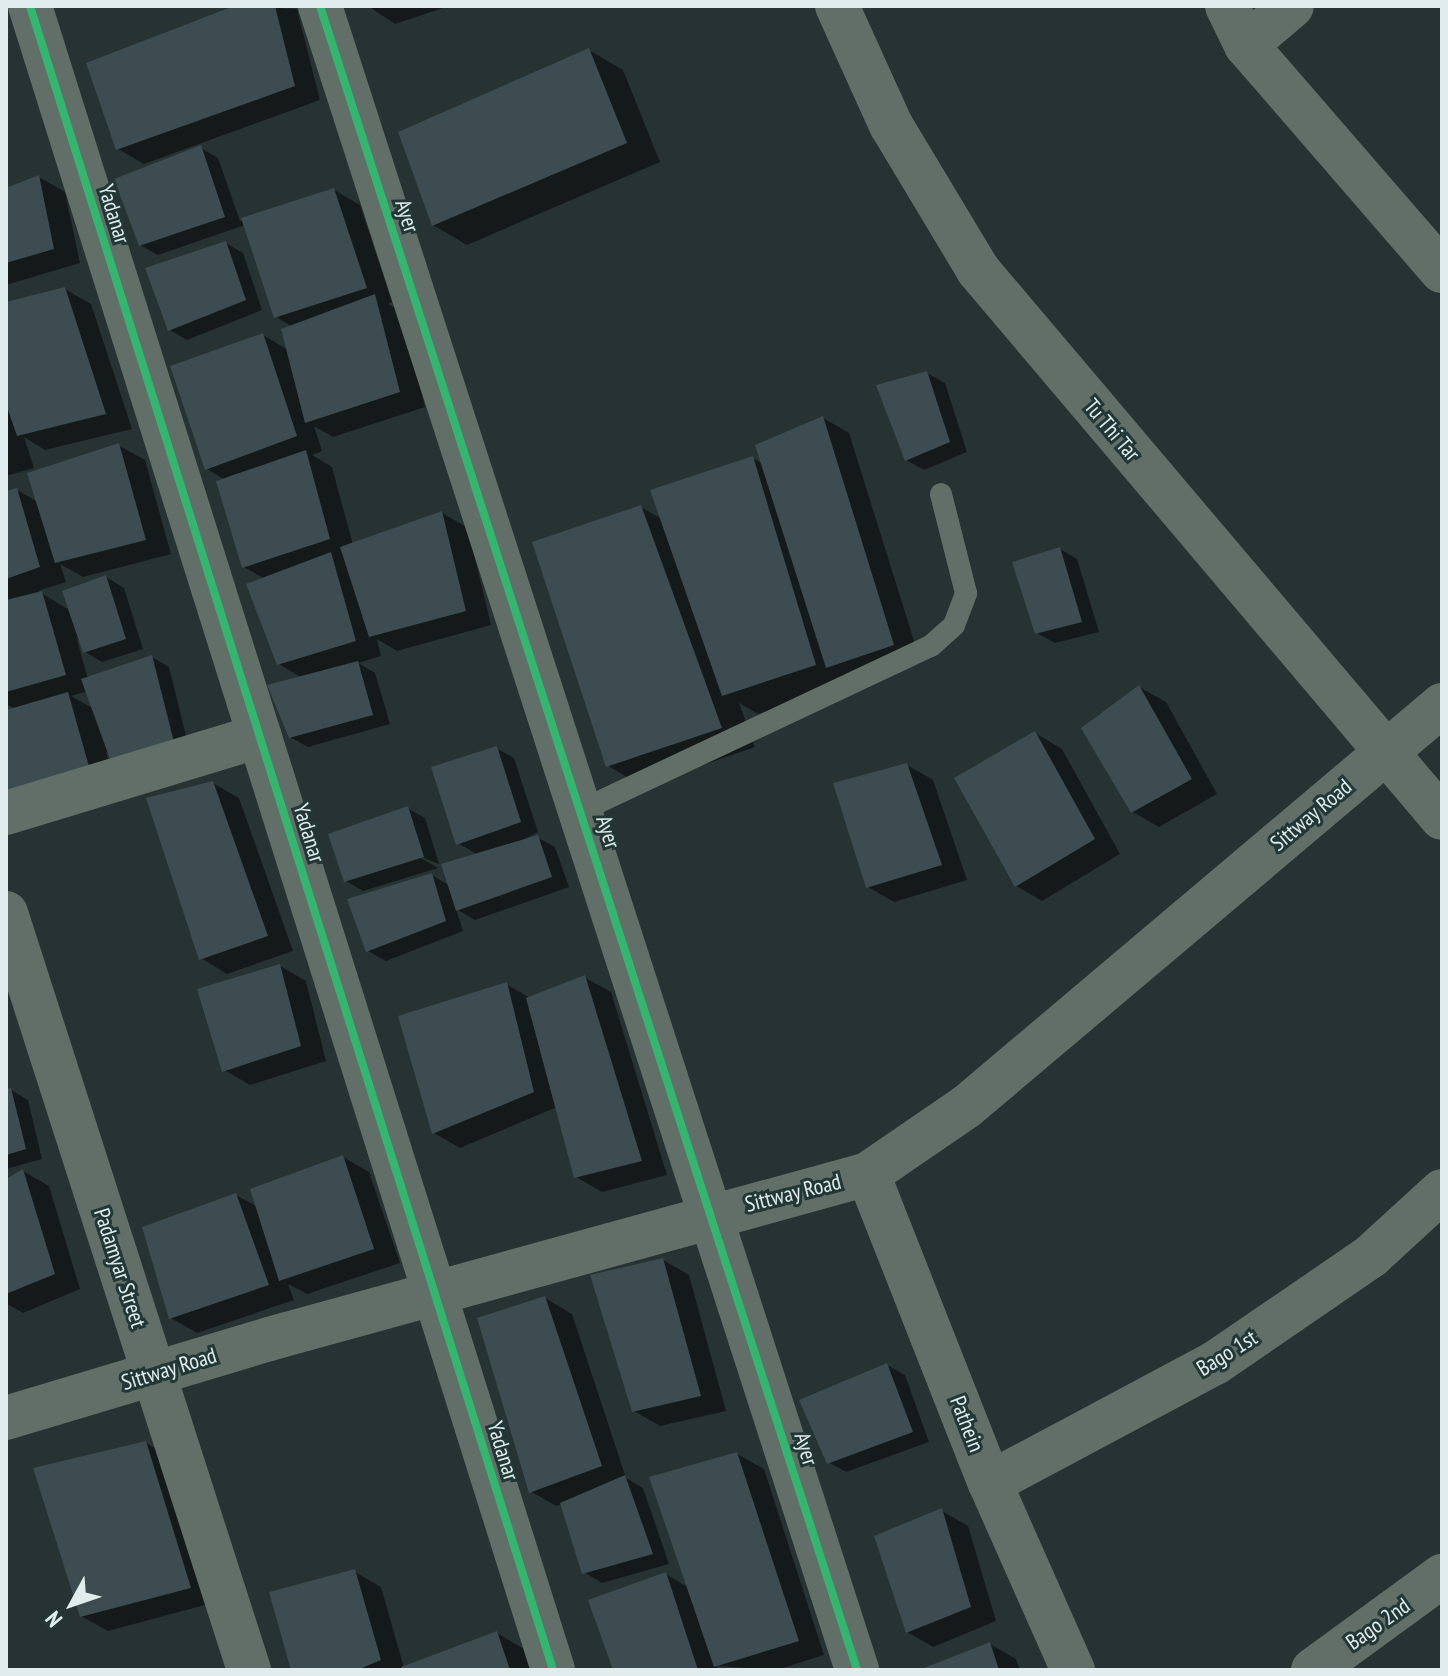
<!DOCTYPE html>
<html>
<head>
<meta charset="utf-8">
<style>
	body { margin:0 }
	#map { position:relative; width:1448px; height:1676px; overflow:hidden; background:#273232; font-family:"PT Sans Narrow",sans-serif }
	div>[style] { position:absolute }
	.shadow>* { inset:0; background:#0007 }
	.building>* { inset:0; background:#3c4c50 }
	.service>* { height:22px; margin:-11px; padding:0 11px; transform-origin:11px; border-radius:11px; background:#626f68 }
	.minor>* { height:44px; margin:-22px; padding:0 22px; transform-origin:22px; border-radius:22px; background:#626f68 }
	.tertiary>* { height:44px; margin:-22px; padding:0 22px; transform-origin:22px; border-radius:22px; background:#626f68 }
	.cycleway>* { height:8px; margin:-4px; padding:0 4px; transform-origin:4px; border-radius:4px; background:#33b770 }
	span { translate:-50% -50%; white-space:nowrap; text-align:center; line-height:1.15; -webkit-text-stroke:6px #223736; paint-order:stroke }
	.street-label { font-size:22px; color:#e0edec }
	.frame { position:absolute; inset:0; border:8px solid #e0edec; pointer-events:none }
	.north { position:absolute; left:32px; top:1564px; width:80px; height:80px; -webkit-text-stroke:6px #223736; paint-order:stroke; rotate:230deg; font-size:22px; font-weight:700; line-height:32px; text-align:center; color:#e0edec }
	.north::after { content:''; display:block; margin:auto; width:28px; height:36px; background:#e0edec; clip-path:polygon(50% 0,100% 100%,50% 72%,0 100%) }
</style>
</head>
<body>
<div id="map">
	<div class="shadow">
		<i style="clip-path:polygon(239px 6px,297px 9px,320px 100px,144px 164px,118px 149px)"></i>
		<i style="clip-path:polygon(368px 6px,449px 6px,395px 24px)"></i>
		<i style="clip-path:polygon(589px 50px,623px 70px,660px 162px,467px 245px,433px 225px)"></i>
		<i style="clip-path:polygon(201px 148px,218px 158px,240px 221px,334px 190px,360px 205px,392px 302px,388px 304px,401px 311px,425px 407px,333px 437px,314px 426px,322px 451px,312px 455px,332px 467px,353px 545px,442px 513px,468px 528px,491px 625px,397px 651px,377px 639px,381px 656px,358px 663px,375px 673px,390px 724px,308px 747px,290px 737px,302px 678px,279px 664px,265px 579px,244px 567px,225px 480px,207px 469px,263px 335px,288px 350px,293px 327px,276px 317px,245px 225px,158px 255px,140px 245px)"></i>
		<i style="clip-path:polygon(39px 177px,65px 192px,80px 263px,6px 285px,6px 190px)"></i>
		<i style="clip-path:polygon(226px 243px,243px 253px,262px 310px,187px 340px,170px 330px)"></i>
		<i style="clip-path:polygon(65px 289px,91px 304px,132px 429px,45px 450px,24px 437px,34px 468px,6px 476px,6px 304px)"></i>
		<i style="clip-path:polygon(927px 373px,945px 383px,967px 452px,924px 470px,906px 460px)"></i>
		<i style="clip-path:polygon(823px 418px,849px 433px,920px 660px,758px 714px,739px 703px,755px 747px,642px 786px,608px 766px,641px 507px,662px 519px,753px 458px,763px 464px)"></i>
		<i style="clip-path:polygon(evenodd,118px 445px,145px 460px,171px 554px,83px 577px,60px 564px,66px 582px,38px 591px,71px 611px,106px 577px,124px 588px,143px 649px,102px 662px,85px 652px,76px 636px,88px 679px,152px 657px,169px 667px,191px 756px,106px 752px,115px 785px,6px 780px,6px 712px,16px 709px,6px 704px,6px 493px,17px 490px,38px 502px,118px 445px,88px 691px,94px 709px,71px 696px,88px 691px)"></i>
		<i style="clip-path:polygon(1060px 549px,1077px 559px,1099px 632px,1055px 643px,1037px 633px)"></i>
		<i style="clip-path:polygon(1139px 687px,1166px 702px,1217px 794px,1159px 827px,1133px 812px,1084px 729px)"></i>
		<i style="clip-path:polygon(1035px 733px,1062px 749px,1120px 854px,1042px 901px,1016px 886px)"></i>
		<i style="clip-path:polygon(496px 748px,514px 758px,538px 832px,517px 843px,537px 837px,555px 847px,569px 887px,475px 920px,456px 909px,463px 931px,386px 961px,368px 951px,432px 875px,450px 886px,478px 855px,458px 843px)"></i>
		<i style="clip-path:polygon(907px 765px,933px 780px,967px 880px,894px 902px,868px 887px)"></i>
		<i style="clip-path:polygon(213px 783px,239px 798px,293px 951px,227px 974px,201px 958px)"></i>
		<i style="clip-path:polygon(407px 808px,425px 818px,439px 864px,414px 854px,438px 868px,363px 891px,346px 881px)"></i>
		<i style="clip-path:polygon(280px 966px,306px 981px,326px 1061px,250px 1085px,224px 1070px)"></i>
		<i style="clip-path:polygon(584px 977px,611px 992px,667px 1175px,602px 1192px,576px 1177px,557px 1107px,460px 1148px,434px 1133px,506px 984px,530px 998px)"></i>
		<i style="clip-path:polygon(11px 1090px,28px 1100px,42px 1159px,6px 1169px,6px 1091px)"></i>
		<i style="clip-path:polygon(343px 1157px,369px 1172px,400px 1263px,307px 1294px,288px 1284px,294px 1300px,197px 1333px,171px 1318px,236px 1195px,258px 1207px)"></i>
		<i style="clip-path:polygon(23px 1171px,49px 1186px,80px 1289px,23px 1313px,6px 1303px,6px 1181px)"></i>
		<i style="clip-path:polygon(663px 1260px,689px 1275px,726px 1411px,660px 1426px,634px 1411px)"></i>
		<i style="clip-path:polygon(545px 1298px,572px 1314px,626px 1478px,643px 1488px,669px 1564px,602px 1583px,584px 1572px,563px 1504px,556px 1506px,530px 1491px)"></i>
		<i style="clip-path:polygon(887px 1365px,905px 1375px,929px 1442px,846px 1472px,828px 1462px)"></i>
		<i style="clip-path:polygon(146px 1443px,172px 1458px,216px 1602px,108px 1631px,81px 1616px)"></i>
		<i style="clip-path:polygon(737px 1454px,764px 1469px,824px 1655px,776px 1670px,717px 1666px,718px 1670px,615px 1670px,666px 1574px,689px 1588px)"></i>
		<i style="clip-path:polygon(942px 1511px,968px 1526px,996px 1621px,933px 1647px,907px 1632px)"></i>
		<i style="clip-path:polygon(355px 1572px,381px 1587px,404px 1668px,497px 1633px,531px 1653px,537px 1670px,293px 1670px)"></i>
		<i style="clip-path:polygon(990px 1644px,1016px 1659px,1020px 1670px,924px 1670px)"></i>
	</div>
	<div class="building">
		<i style="clip-path:polygon(234px 6px,275px 6px,295px 86px,116px 150px,86px 63px)"></i>
		<i style="clip-path:polygon(589px 48px,627px 143px,432px 226px,398px 132px)"></i>
		<i style="clip-path:polygon(201px 145px,225px 217px,139px 246px,114px 179px)"></i>
		<i style="clip-path:polygon(39px 175px,54px 249px,6px 263px,6px 188px)"></i>
		<i style="clip-path:polygon(334px 188px,367px 288px,274px 318px,241px 218px)"></i>
		<i style="clip-path:polygon(226px 241px,246px 300px,168px 331px,145px 268px)"></i>
		<i style="clip-path:polygon(65px 287px,106px 414px,17px 436px,6px 404px,6px 302px)"></i>
		<i style="clip-path:polygon(375px 294px,400px 392px,305px 423px,281px 329px)"></i>
		<i style="clip-path:polygon(263px 333px,297px 436px,205px 470px,170px 366px)"></i>
		<i style="clip-path:polygon(927px 371px,950px 442px,905px 461px,876px 385px)"></i>
		<i style="clip-path:polygon(823px 416px,894px 645px,826px 668px,755px 445px)"></i>
		<i style="clip-path:polygon(119px 443px,146px 540px,55px 563px,27px 473px)"></i>
		<i style="clip-path:polygon(306px 450px,330px 539px,242px 568px,216px 481px)"></i>
		<i style="clip-path:polygon(753px 456px,816px 665px,722px 696px,650px 490px)"></i>
		<i style="clip-path:polygon(17px 488px,40px 567px,6px 579px,6px 491px)"></i>
		<i style="clip-path:polygon(641px 505px,722px 728px,606px 767px,532px 542px)"></i>
		<i style="clip-path:polygon(442px 511px,466px 611px,369px 637px,340px 547px)"></i>
		<i style="clip-path:polygon(1060px 547px,1082px 622px,1035px 634px,1012px 562px)"></i>
		<i style="clip-path:polygon(331px 552px,356px 641px,277px 665px,246px 584px)"></i>
		<i style="clip-path:polygon(106px 575px,126px 639px,83px 653px,62px 591px)"></i>
		<i style="clip-path:polygon(42px 591px,66px 675px,6px 692px,6px 600px)"></i>
		<i style="clip-path:polygon(152px 655px,175px 746px,111px 762px,81px 679px)"></i>
		<i style="clip-path:polygon(358px 661px,373px 715px,289px 738px,267px 685px)"></i>
		<i style="clip-path:polygon(1139px 685px,1192px 779px,1131px 813px,1081px 728px)"></i>
		<i style="clip-path:polygon(68px 692px,90px 770px,11px 801px,6px 786px,6px 710px)"></i>
		<i style="clip-path:polygon(1035px 731px,1095px 839px,1015px 887px,954px 778px)"></i>
		<i style="clip-path:polygon(497px 746px,521px 822px,456px 845px,431px 767px)"></i>
		<i style="clip-path:polygon(907px 763px,942px 865px,866px 888px,833px 783px)"></i>
		<i style="clip-path:polygon(213px 781px,268px 936px,199px 960px,146px 798px)"></i>
		<i style="clip-path:polygon(408px 806px,424px 857px,344px 882px,328px 834px)"></i>
		<i style="clip-path:polygon(538px 835px,552px 877px,456px 911px,441px 864px)"></i>
		<i style="clip-path:polygon(432px 873px,446px 921px,366px 952px,347px 899px)"></i>
		<i style="clip-path:polygon(280px 964px,301px 1046px,222px 1072px,197px 989px)"></i>
		<i style="clip-path:polygon(585px 975px,642px 1161px,574px 1178px,526px 998px)"></i>
		<i style="clip-path:polygon(507px 982px,534px 1092px,432px 1134px,398px 1016px)"></i>
		<i style="clip-path:polygon(11px 1088px,26px 1149px,6px 1155px,6px 1089px)"></i>
		<i style="clip-path:polygon(343px 1155px,374px 1249px,279px 1281px,250px 1189px)"></i>
		<i style="clip-path:polygon(23px 1169px,55px 1274px,6px 1294px,6px 1179px)"></i>
		<i style="clip-path:polygon(236px 1193px,269px 1285px,169px 1319px,142px 1227px)"></i>
		<i style="clip-path:polygon(663px 1258px,701px 1396px,632px 1412px,590px 1275px)"></i>
		<i style="clip-path:polygon(545px 1296px,602px 1466px,529px 1493px,477px 1318px)"></i>
		<i style="clip-path:polygon(887px 1363px,913px 1432px,827px 1464px,799px 1400px)"></i>
		<i style="clip-path:polygon(146px 1441px,191px 1588px,80px 1617px,33px 1468px)"></i>
		<i style="clip-path:polygon(737px 1452px,799px 1641px,714px 1667px,649px 1477px)"></i>
		<i style="clip-path:polygon(625px 1475px,653px 1554px,582px 1574px,560px 1503px)"></i>
		<i style="clip-path:polygon(942px 1508px,971px 1607px,906px 1633px,874px 1536px)"></i>
		<i style="clip-path:polygon(355px 1569px,381px 1660px,357px 1670px,291px 1670px,269px 1592px)"></i>
		<i style="clip-path:polygon(666px 1572px,698px 1670px,613px 1670px,588px 1600px)"></i>
		<i style="clip-path:polygon(497px 1631px,510px 1670px,402px 1670px,401px 1667px)"></i>
		<i style="clip-path:polygon(990px 1642px,999px 1670px,919px 1670px)"></i>
	</div>
	<div class="service">
		<i style="left:582px;top:810px;width:386px;rotate:-25.2deg"></i>
		<i style="left:931px;top:646px;width:31px;rotate:-42deg"></i>
		<i style="left:954px;top:625px;width:34px;rotate:-69deg"></i>
		<i style="left:966px;top:593px;width:102px;rotate:-104.2deg"></i>
	</div>
	<div class="minor">
		<i style="left:30px;top:6px;width:1744px;rotate:72.55deg"></i>
		<i style="left:320px;top:6px;width:1749px;rotate:72.11deg"></i>
		<i style="left:1227px;top:6px;width:43px;rotate:64deg"></i>
		<i style="left:1246px;top:45px;width:299px;rotate:49.1deg"></i>
		<i style="left:1246px;top:45px;width:60px;rotate:-40.3deg"></i>
		<i style="left:6px;top:813px;width:265px;rotate:-16.9deg"></i>
		<i style="left:6px;top:913px;width:795px;rotate:72.2deg"></i>
		<i style="left:868px;top:1174px;width:332px;rotate:68.5deg"></i>
		<i style="left:990px;top:1483px;width:205px;rotate:66.1deg"></i>
		<i style="left:6px;top:1418px;width:275px;rotate:-16.7deg"></i>
		<i style="left:269px;top:1339px;width:621px;rotate:-15.4deg"></i>
		<i style="left:868px;top:1174px;width:119px;rotate:-34.4deg"></i>
		<i style="left:966px;top:1107px;width:623px;rotate:-40.18deg"></i>
		<i style="left:990px;top:1483px;width:255px;rotate:-28.1deg"></i>
		<i style="left:1215px;top:1363px;width:189px;rotate:-34.4deg"></i>
		<i style="left:1371px;top:1256px;width:96px;rotate:-42.5deg"></i>
		<i style="left:1313px;top:1670px;width:160px;rotate:-36.1deg"></i>
	</div>
	<div class="tertiary">
		<i style="left:837px;top:6px;width:131px;rotate:65.6deg"></i>
		<i style="left:891px;top:125px;width:169px;rotate:59deg"></i>
		<i style="left:978px;top:270px;width:718px;rotate:49.74deg"></i>
	</div>
	<div class="cycleway">
		<i style="left:30px;top:6px;width:1744px;rotate:72.55deg"></i>
		<i style="left:320px;top:6px;width:1749px;rotate:72.11deg"></i>
	</div>
	<div class="street-label">
		<span style="left:114px;top:214px;rotate:73deg">Yadanar</span>
		<span style="left:407px;top:216px;rotate:72deg">Ayer</span>
		<span style="left:1112px;top:430px;rotate:50deg">Tu Thi Tar</span>
		<span style="left:1311px;top:815px;rotate:-40deg">Sittway Road</span>
		<span style="left:608px;top:832px;rotate:72deg">Ayer</span>
		<span style="left:309px;top:833px;rotate:73deg">Yadanar</span>
		<span style="left:793px;top:1193px;rotate:-14deg">Sittway Road</span>
		<span style="left:120px;top:1268px;rotate:72deg">Padamyar Street</span>
		<span style="left:1227px;top:1353px;rotate:-32deg">Bago 1st</span>
		<span style="left:169px;top:1369px;rotate:-17deg">Sittway Road</span>
		<span style="left:967px;top:1424px;rotate:69deg">Pathein</span>
		<span style="left:806px;top:1449px;rotate:73deg">Ayer</span>
		<span style="left:503px;top:1451px;rotate:73deg">Yadanar</span>
		<span style="left:1378px;top:1624px;rotate:-35deg">Bago 2nd</span>
	</div>
	<div class="frame"></div>
	<div class="north">N</div>
</div>
</body>
</html>
